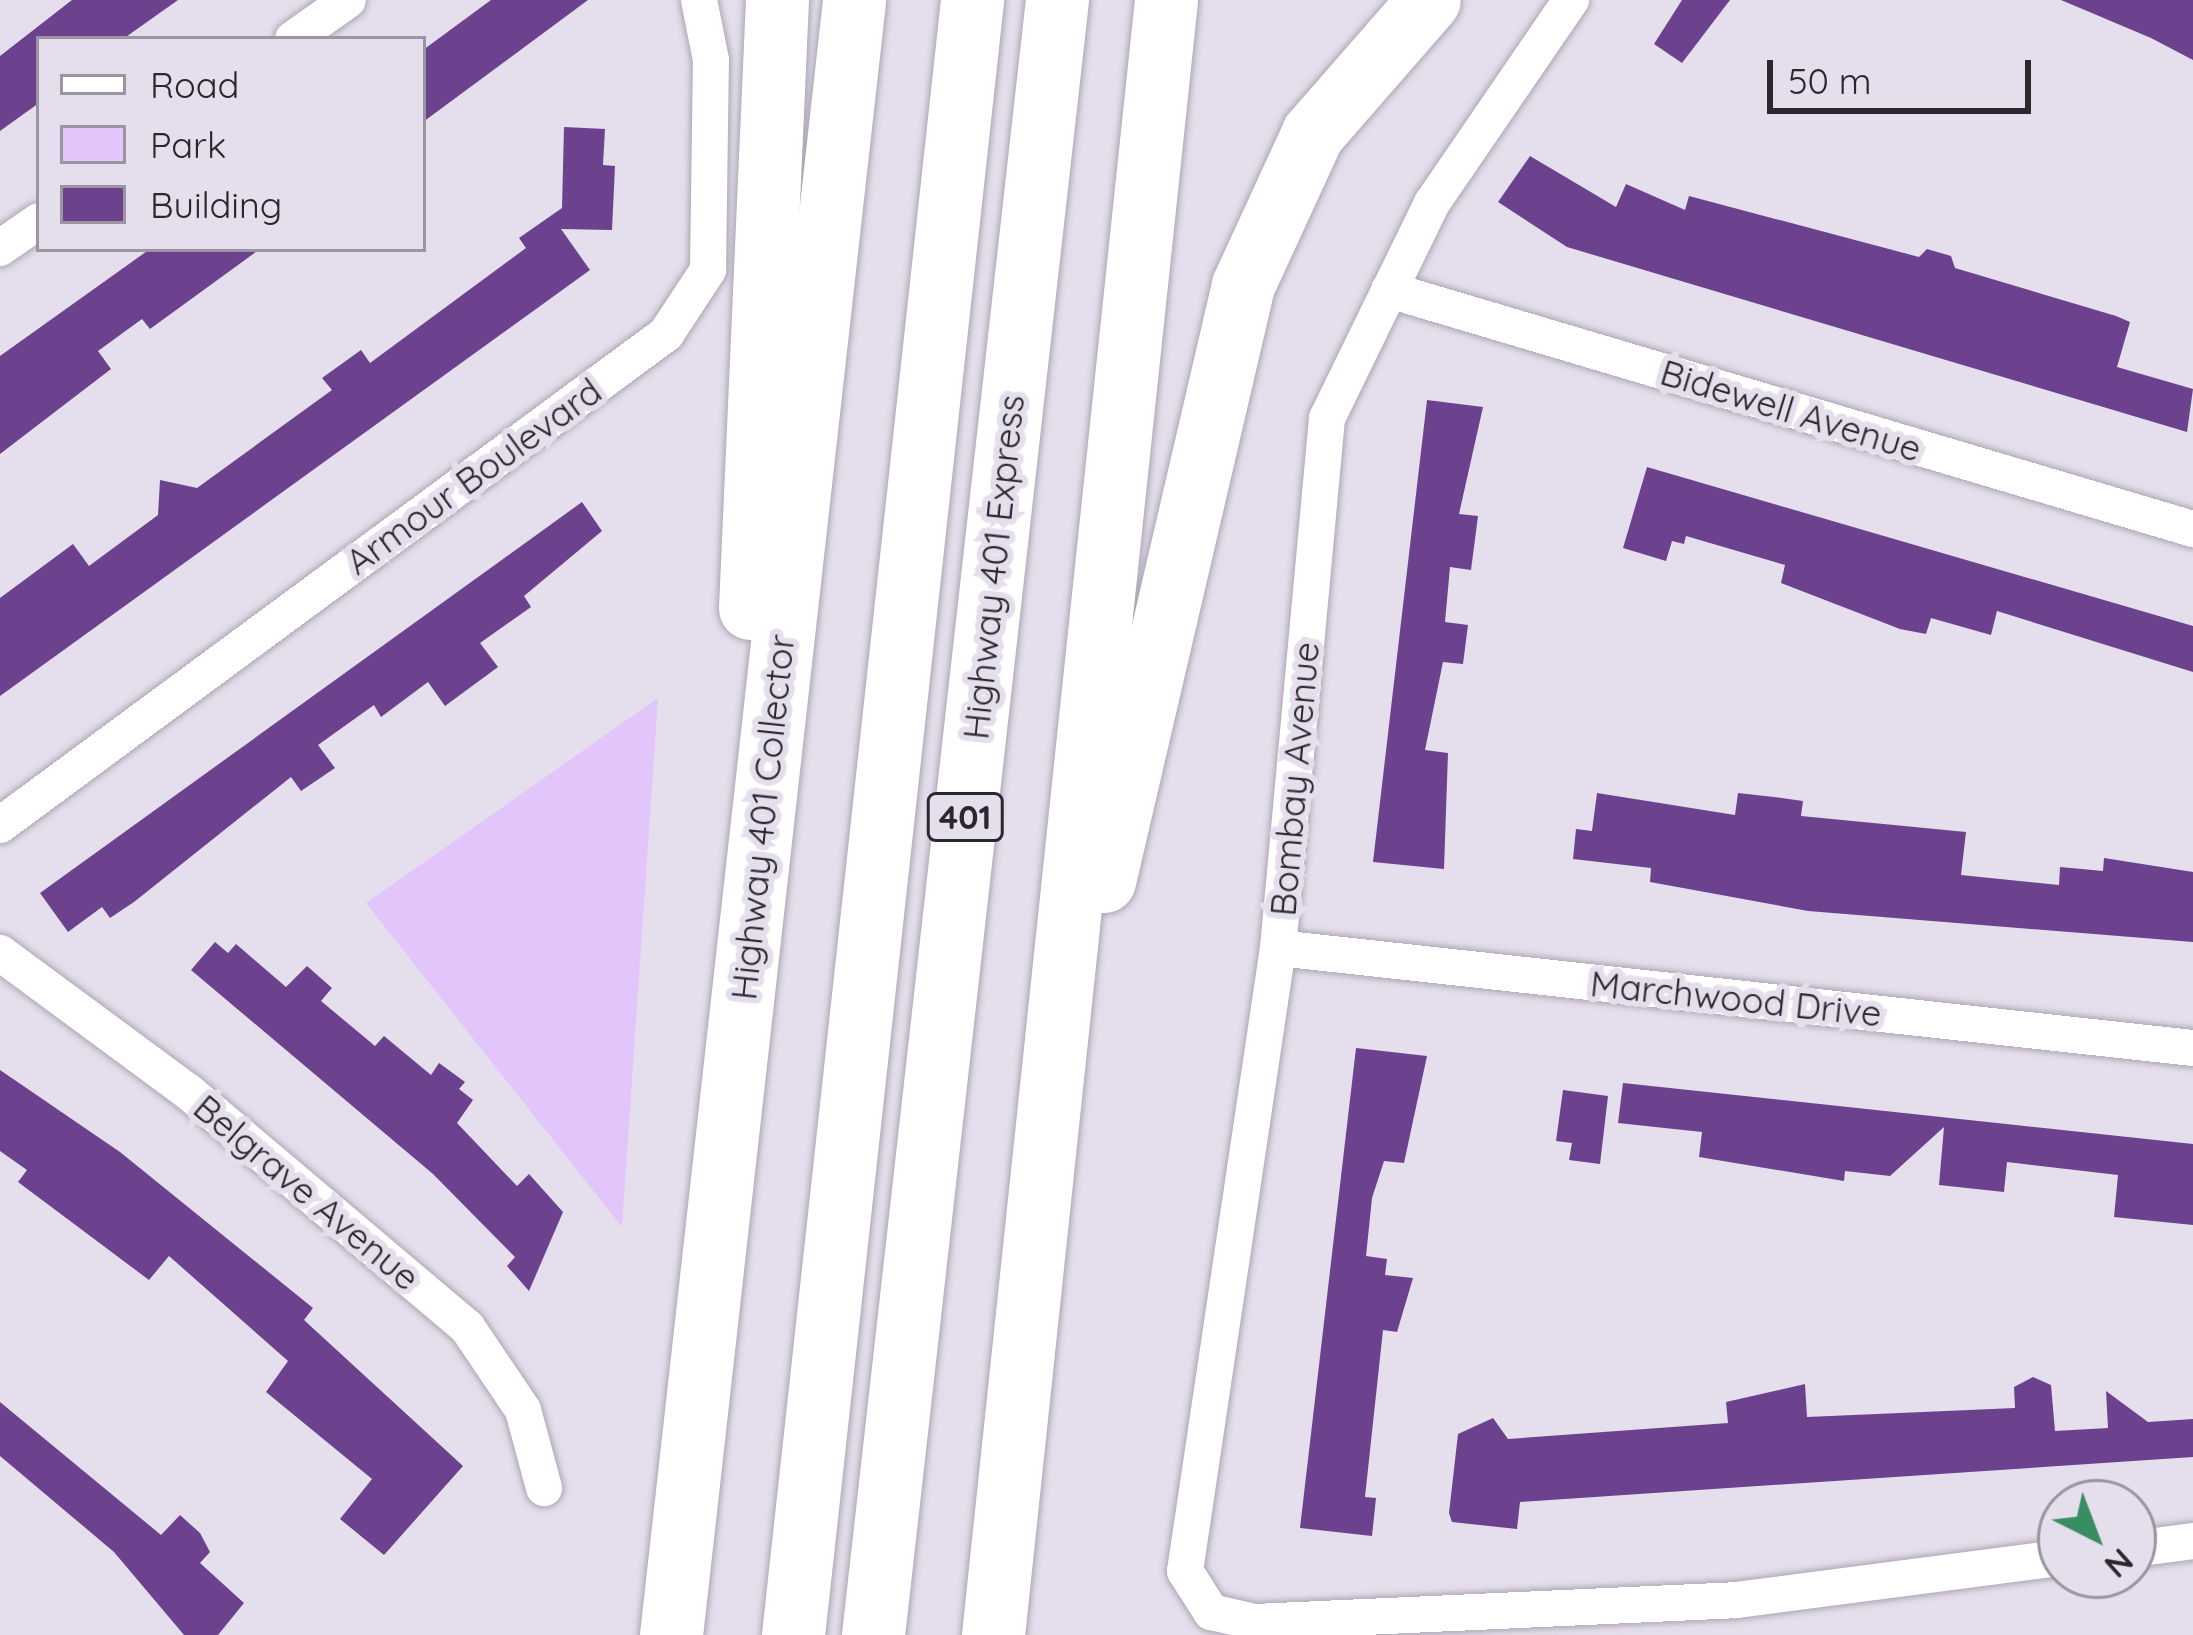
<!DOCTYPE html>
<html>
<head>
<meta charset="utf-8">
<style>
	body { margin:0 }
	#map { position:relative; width:2193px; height:1635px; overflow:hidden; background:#e5deec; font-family:Quicksand,sans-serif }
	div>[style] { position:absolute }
	.green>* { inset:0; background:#e1c5fb }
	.building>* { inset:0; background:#6c428e }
	.roads { filter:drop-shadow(0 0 3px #ada6b4) drop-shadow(0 0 3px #ada6b4) }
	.street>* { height:36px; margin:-18px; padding:0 18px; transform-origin:18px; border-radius:18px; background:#fff }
	.highway>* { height:63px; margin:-31.5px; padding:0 31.5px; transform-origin:31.5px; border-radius:31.5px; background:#fff }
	span { translate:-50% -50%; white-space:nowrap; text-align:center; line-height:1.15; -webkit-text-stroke:12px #e5deec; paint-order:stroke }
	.shield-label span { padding:3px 9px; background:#e5deec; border:3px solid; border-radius:9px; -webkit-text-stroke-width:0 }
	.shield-label { font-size:33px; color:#2a272d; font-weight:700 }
	.street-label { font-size:36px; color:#2a272d }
	.legend { position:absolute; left:36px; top:36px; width:390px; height:216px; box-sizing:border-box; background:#e5deec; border:3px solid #9a95a0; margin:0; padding:15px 21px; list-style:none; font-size:36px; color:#2a272d }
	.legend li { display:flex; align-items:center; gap:24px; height:60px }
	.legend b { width:60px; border:3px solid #9a95a0 }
	.north { position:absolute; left:2037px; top:1479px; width:120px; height:120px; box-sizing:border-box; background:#e5deec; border:3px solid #9a95a0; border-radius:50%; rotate:138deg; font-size:33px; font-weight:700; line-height:48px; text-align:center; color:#2a272d }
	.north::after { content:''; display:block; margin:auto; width:42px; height:54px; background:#388e62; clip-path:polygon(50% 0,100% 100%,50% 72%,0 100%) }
	.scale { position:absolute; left:1767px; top:60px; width:264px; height:54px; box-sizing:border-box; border:6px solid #2a272d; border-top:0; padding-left:15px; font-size:36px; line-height:42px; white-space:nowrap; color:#2a272d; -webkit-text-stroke:9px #e5deec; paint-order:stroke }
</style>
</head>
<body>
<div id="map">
	<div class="green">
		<i style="clip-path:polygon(658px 698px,622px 1227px,366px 903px)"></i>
	</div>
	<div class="building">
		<i style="clip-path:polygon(72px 0,178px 0,123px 39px,39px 39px,39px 103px,0 131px,0 56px)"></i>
		<i style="clip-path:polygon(491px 0,588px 0,423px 122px,423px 50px)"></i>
		<i style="clip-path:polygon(1682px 0,1730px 0,1682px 63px,1654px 44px)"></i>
		<i style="clip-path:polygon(2061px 0,2193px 0,2193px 60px,2151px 38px)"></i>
		<i style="clip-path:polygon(564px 127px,605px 129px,603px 165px,615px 166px,612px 230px,561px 229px,590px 270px,0 696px,0 598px,73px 544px,89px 566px,158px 515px,160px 480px,197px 488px,332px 390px,322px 378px,361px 350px,370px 363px,526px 248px,519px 238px,562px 208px)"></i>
		<i style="clip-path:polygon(1530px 156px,1616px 207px,1626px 184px,1685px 210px,1689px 196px,1919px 257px,1927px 249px,1951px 256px,1955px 268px,2116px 316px,2130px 322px,2117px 367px,2193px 389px,2187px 432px,1567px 247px,1498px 202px)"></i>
		<i style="clip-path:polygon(150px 249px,260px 249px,150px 329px,142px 319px,98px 351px,111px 369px,0 454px,0 356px)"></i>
		<i style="clip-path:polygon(1427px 400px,1483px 407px,1459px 514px,1478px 516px,1471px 570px,1450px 567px,1445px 622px,1468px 625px,1463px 664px,1443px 662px,1425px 750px,1448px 753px,1444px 869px,1373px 862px)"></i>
		<i style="clip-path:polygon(1647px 467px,2193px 626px,2193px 672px,1997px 611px,1991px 635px,1931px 618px,1926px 634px,1900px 629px,1781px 583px,1785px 565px,1686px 536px,1684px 544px,1672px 541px,1666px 561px,1623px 548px)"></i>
		<i style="clip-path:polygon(582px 502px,602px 531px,524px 596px,531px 607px,480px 643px,498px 667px,445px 706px,428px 682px,381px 717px,374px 705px,318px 745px,335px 768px,301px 791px,291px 777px,134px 902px,110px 918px,102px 907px,68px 932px,40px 893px)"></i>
		<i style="clip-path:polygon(1597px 793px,1735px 815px,1738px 793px,1774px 797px,1803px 801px,1801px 816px,1966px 832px,1961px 875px,2059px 885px,2060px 867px,2103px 871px,2104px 858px,2193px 872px,2193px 942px,1808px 911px,1650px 882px,1651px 868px,1573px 859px,1576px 829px,1592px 831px)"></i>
		<i style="clip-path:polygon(215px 942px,228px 953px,236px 944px,286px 987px,307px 966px,332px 988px,321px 1001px,375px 1046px,384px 1036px,431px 1075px,439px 1063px,465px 1082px,459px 1089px,473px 1100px,457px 1123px,517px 1186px,529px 1174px,563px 1212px,529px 1291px,507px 1266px,515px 1257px,433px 1174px,191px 970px)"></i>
		<i style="clip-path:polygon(1356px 1048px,1427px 1056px,1404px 1163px,1384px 1161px,1372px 1198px,1366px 1256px,1387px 1259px,1385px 1275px,1413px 1278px,1397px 1332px,1383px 1330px,1365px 1497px,1376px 1498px,1372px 1536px,1300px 1528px)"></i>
		<i style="clip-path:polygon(0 1070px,120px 1152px,313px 1308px,304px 1320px,463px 1466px,384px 1555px,340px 1519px,372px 1479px,266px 1392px,288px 1361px,169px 1256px,149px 1280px,18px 1182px,27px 1170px,0 1151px)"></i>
		<i style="clip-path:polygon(1623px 1083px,2193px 1144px,2193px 1225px,2114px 1217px,2118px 1175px,2007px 1162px,2004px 1192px,1939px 1185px,1944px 1127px,1890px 1176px,1845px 1171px,1844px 1181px,1699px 1157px,1702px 1132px,1618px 1123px)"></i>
		<i style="clip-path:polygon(1563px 1090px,1608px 1096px,1600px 1164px,1569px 1160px,1572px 1143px,1556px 1141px)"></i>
		<i style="clip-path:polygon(2033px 1377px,2051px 1385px,2055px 1431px,2108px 1428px,2106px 1391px,2148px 1422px,2193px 1419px,2193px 1457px,1520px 1502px,1517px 1529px,1452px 1522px,1449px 1513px,1458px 1434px,1493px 1418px,1508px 1439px,1728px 1423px,1726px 1402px,1805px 1384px,1807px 1417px,2015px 1408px,2014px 1387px)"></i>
		<i style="clip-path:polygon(0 1402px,161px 1535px,180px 1515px,200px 1533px,210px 1552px,200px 1563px,244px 1603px,218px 1635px,184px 1635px,114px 1552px,0 1456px)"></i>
	</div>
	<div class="roads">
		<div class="street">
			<i style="left:1571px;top:0;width:246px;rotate:124.4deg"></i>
			<i style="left:1432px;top:203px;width:239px;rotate:116deg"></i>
			<i style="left:1327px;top:418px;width:532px;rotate:95.28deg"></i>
			<i style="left:1278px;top:948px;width:630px;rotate:98.49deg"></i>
			<i style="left:1185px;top:1571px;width:49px;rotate:57.6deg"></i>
			<i style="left:1211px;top:1612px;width:45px;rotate:12.8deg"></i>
			<i style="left:1255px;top:1622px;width:482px;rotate:-2.6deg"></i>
			<i style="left:1736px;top:1600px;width:328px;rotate:-7.4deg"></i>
			<i style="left:293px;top:39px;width:67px;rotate:-35.3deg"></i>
			<i style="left:0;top:248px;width:47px;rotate:-34.7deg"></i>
			<i style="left:1389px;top:290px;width:839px;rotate:16.56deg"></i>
			<i style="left:0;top:825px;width:827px;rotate:-36.4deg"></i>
			<i style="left:666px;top:334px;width:77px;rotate:-56.7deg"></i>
			<i style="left:708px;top:270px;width:210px;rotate:-89.2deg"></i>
			<i style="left:711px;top:60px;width:61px;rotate:-101.3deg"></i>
			<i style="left:1278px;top:948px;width:920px;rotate:6.24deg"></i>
			<i style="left:0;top:953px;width:236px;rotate:36.4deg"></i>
			<i style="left:190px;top:1093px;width:363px;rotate:40.2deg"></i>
			<i style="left:467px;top:1327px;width:100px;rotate:56deg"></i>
			<i style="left:523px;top:1410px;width:81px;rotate:74.9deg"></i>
			<i style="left:2133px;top:1549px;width:61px;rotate:-7.6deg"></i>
		</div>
		<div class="highway">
			<i style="left:750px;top:608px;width:609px;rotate:-87.46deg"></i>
			<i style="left:1104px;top:881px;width:612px;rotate:-76.87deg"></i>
			<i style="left:1243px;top:285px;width:167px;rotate:-65.3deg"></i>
			<i style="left:1313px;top:133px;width:176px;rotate:-48.9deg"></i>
			<i style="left:671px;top:1635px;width:1645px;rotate:-83.61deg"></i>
			<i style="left:793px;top:1635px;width:1645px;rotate:-83.75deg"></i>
			<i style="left:873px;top:1635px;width:1645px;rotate:-83.58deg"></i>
			<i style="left:993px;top:1635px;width:1644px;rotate:-83.96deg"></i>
		</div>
	</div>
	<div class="shield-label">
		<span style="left:965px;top:817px">401</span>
	</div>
	<div class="street-label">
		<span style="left:1791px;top:410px;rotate:17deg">Bidewell Avenue</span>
		<span style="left:473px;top:476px;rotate:-36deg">Armour Boulevard</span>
		<span style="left:993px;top:567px;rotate:-84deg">Highway 401 Express</span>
		<span style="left:1294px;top:779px;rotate:-85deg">Bombay Avenue</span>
		<span style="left:762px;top:817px;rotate:-84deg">Highway 401 Collector</span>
		<span style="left:1736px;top:998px;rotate:6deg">Marchwood Drive</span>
		<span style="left:307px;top:1192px;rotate:40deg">Belgrave Avenue</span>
	</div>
	<ul class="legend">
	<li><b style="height:15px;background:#fff"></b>Road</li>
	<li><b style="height:33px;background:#e1c5fb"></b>Park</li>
	<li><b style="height:33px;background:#6c428e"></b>Building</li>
	</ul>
	<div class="north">N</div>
	<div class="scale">50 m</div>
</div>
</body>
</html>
